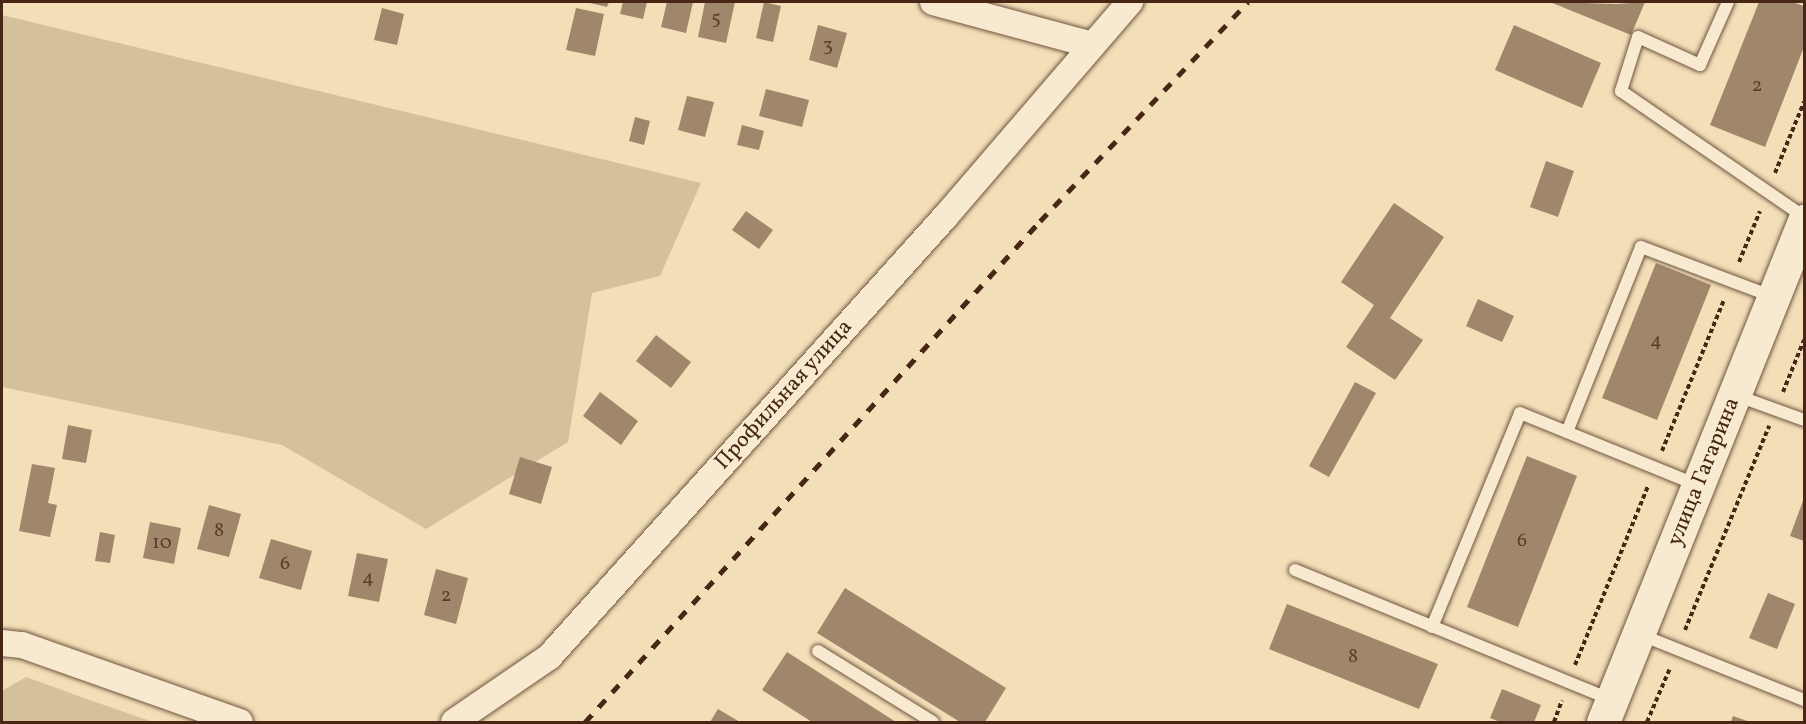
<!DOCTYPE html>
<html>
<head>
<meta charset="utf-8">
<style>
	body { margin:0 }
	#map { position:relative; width:1806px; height:724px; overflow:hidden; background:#f2dfb8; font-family:Vollkorn,serif }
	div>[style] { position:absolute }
	.green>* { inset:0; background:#d5c09c }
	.building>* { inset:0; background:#a0866a }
	.path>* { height:4px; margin-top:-2px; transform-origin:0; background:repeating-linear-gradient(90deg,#482615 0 4.5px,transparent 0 7.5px) }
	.roads { filter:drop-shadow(0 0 2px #72543e) drop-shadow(0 0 2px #72543e) }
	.lane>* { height:12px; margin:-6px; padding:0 6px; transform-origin:6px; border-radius:6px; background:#f7ead1 }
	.street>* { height:26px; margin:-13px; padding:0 13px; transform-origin:13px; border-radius:13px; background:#f7ead1 }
	.secondary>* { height:33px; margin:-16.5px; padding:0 16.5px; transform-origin:16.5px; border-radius:16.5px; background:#f7ead1 }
	.rail>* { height:4.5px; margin-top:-2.25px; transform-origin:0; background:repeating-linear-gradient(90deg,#482615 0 10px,transparent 0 20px) }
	span { translate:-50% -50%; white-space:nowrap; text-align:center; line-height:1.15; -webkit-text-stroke:4.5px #f7ead1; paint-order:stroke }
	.number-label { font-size:20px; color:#5e3e2a }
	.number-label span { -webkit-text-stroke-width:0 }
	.street-label { font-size:22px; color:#482615 }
	.frame { position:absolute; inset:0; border:3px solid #482615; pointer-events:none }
</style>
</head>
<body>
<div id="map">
	<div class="green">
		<i style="clip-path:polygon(2px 15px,701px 183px,660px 276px,592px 293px,568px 442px,426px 529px,282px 445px,2px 387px)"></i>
		<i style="clip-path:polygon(26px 677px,84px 698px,153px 722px,2px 722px,2px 691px)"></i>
	</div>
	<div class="building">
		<i style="clip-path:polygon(586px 2px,609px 2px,607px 7px)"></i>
		<i style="clip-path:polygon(623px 2px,647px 2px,643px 19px,620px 14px)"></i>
		<i style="clip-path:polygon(667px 2px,693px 2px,686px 33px,661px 27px)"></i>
		<i style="clip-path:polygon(705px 2px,735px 2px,726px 43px,698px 37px)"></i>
		<i style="clip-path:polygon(764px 2px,781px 6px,773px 42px,756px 38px)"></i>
		<i style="clip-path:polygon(1550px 2px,1617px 4px,1645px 2px,1631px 35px)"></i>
		<i style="clip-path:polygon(1759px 2px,1792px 2px,1804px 6px,1804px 47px,1765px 147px,1710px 125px)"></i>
		<i style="clip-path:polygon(382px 8px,404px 14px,397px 45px,374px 40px)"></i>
		<i style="clip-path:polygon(576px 8px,604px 14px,595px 56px,566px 50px)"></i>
		<i style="clip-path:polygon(818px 25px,847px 33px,837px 68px,809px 60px)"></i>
		<i style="clip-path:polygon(1514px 25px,1601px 63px,1582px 108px,1495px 70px)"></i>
		<i style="clip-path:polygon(766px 89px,809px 100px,802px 127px,759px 116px)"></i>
		<i style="clip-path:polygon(687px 96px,714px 102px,705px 137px,678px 130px)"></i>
		<i style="clip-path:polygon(635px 117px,650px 121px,644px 145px,629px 141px)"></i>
		<i style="clip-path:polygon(742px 125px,764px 131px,759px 150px,737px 145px)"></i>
		<i style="clip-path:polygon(1546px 161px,1574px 171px,1558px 217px,1530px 207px)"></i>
		<i style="clip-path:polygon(1394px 203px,1444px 237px,1390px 318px,1423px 340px,1395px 380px,1346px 347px,1374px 305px,1341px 282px)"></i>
		<i style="clip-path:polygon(746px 211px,773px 230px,759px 249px,732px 230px)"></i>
		<i style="clip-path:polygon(1656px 263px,1711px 285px,1657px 420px,1602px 398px)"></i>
		<i style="clip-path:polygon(1478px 299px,1514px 316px,1502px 342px,1466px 326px)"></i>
		<i style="clip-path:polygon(656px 335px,691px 362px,671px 388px,636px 361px)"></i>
		<i style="clip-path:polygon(1355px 382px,1376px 393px,1329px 477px,1309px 466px)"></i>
		<i style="clip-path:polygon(600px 392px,638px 421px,621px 445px,583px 416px)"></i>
		<i style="clip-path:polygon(68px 425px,92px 430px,86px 463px,62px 459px)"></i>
		<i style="clip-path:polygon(1527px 456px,1577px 476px,1518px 627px,1467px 607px)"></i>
		<i style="clip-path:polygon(520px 457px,552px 467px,541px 504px,509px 494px)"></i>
		<i style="clip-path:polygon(32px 464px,55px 468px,48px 503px,57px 505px,50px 537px,19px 531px)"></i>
		<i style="clip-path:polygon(1804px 498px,1804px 541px,1790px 536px)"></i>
		<i style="clip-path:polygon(209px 505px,241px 514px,229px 557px,197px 549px)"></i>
		<i style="clip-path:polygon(150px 522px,181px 528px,174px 564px,143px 558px)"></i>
		<i style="clip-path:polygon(100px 532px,115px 535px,110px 563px,95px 561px)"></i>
		<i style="clip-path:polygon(271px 539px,312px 551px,301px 590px,259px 578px)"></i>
		<i style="clip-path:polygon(357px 553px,388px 559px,379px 602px,348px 596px)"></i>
		<i style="clip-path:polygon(436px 569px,468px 578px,456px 624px,424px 615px)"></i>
		<i style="clip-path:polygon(845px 588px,1006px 688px,985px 722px,960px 722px,817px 633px)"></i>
		<i style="clip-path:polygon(1768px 593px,1795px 604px,1777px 649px,1749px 638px)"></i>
		<i style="clip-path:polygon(1287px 604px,1438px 664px,1419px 709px,1269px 649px)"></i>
		<i style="clip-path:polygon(787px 652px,896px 722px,812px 722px,762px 690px)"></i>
		<i style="clip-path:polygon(1502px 689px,1541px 705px,1534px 722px,1500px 722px,1490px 718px)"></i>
		<i style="clip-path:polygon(718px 709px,740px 722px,710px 722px)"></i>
		<i style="clip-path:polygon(1733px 716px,1750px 722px,1731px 722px)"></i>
	</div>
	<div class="path">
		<i style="left:1775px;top:173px;width:77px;rotate:-67.8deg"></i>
		<i style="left:1739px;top:262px;width:55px;rotate:-67.6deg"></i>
		<i style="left:1783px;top:392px;width:56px;rotate:-68deg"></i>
		<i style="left:1662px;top:451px;width:163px;rotate:-67.7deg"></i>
		<i style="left:1685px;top:630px;width:221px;rotate:-67.6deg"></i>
		<i style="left:1575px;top:665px;width:193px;rotate:-67.8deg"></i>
		<i style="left:1554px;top:722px;width:23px;rotate:-70deg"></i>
		<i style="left:1647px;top:722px;width:59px;rotate:-66.9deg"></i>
	</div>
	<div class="roads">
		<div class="lane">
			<i style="left:1728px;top:2px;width:69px;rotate:114deg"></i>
			<i style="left:1700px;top:65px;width:68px;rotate:-155.7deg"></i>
			<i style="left:1638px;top:37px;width:57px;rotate:107.5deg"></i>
			<i style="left:1621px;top:91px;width:222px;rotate:34.5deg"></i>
			<i style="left:1735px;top:395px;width:73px;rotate:19.9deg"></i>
			<i style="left:1567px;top:432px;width:199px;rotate:-68.2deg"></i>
			<i style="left:1641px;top:247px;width:141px;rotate:20.7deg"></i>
			<i style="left:1295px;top:570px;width:340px;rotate:22.3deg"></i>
			<i style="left:1432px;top:627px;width:231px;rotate:-67.6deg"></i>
			<i style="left:1520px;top:413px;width:191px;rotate:22.1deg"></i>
			<i style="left:1639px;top:634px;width:178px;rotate:21.8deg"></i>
			<i style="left:818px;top:651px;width:135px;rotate:31.7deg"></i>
		</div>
		<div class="street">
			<i style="left:933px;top:2px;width:165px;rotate:15.1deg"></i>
			<i style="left:2px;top:643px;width:20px;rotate:6deg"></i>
			<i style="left:22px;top:645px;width:231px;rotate:19.5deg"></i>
			<i style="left:454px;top:722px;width:115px;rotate:-34.4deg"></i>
			<i style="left:549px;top:657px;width:592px;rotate:-48.01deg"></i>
			<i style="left:945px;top:217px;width:284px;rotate:-49.3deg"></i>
		</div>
		<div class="secondary">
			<i style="left:1603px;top:722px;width:540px;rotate:-68.14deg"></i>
		</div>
	</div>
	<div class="rail">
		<i style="left:585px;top:722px;width:677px;rotate:-47.75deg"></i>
		<i style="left:1040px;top:221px;width:302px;rotate:-46.5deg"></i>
	</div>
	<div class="number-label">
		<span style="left:716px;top:19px">5</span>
		<span style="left:828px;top:46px">3</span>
		<span style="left:1757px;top:86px">2</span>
		<span style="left:1656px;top:341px">4</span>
		<span style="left:219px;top:531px">8</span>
		<span style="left:1522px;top:541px">6</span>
		<span style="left:162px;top:543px">10</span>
		<span style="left:285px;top:564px">6</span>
		<span style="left:368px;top:578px">4</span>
		<span style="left:446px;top:596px">2</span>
		<span style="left:1353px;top:657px">8</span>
	</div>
	<div class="street-label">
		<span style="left:784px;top:395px;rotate:-48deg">Профильная улица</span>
		<span style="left:1704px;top:472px;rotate:-68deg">улица Гагарина</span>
	</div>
	<div class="frame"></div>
</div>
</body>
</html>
